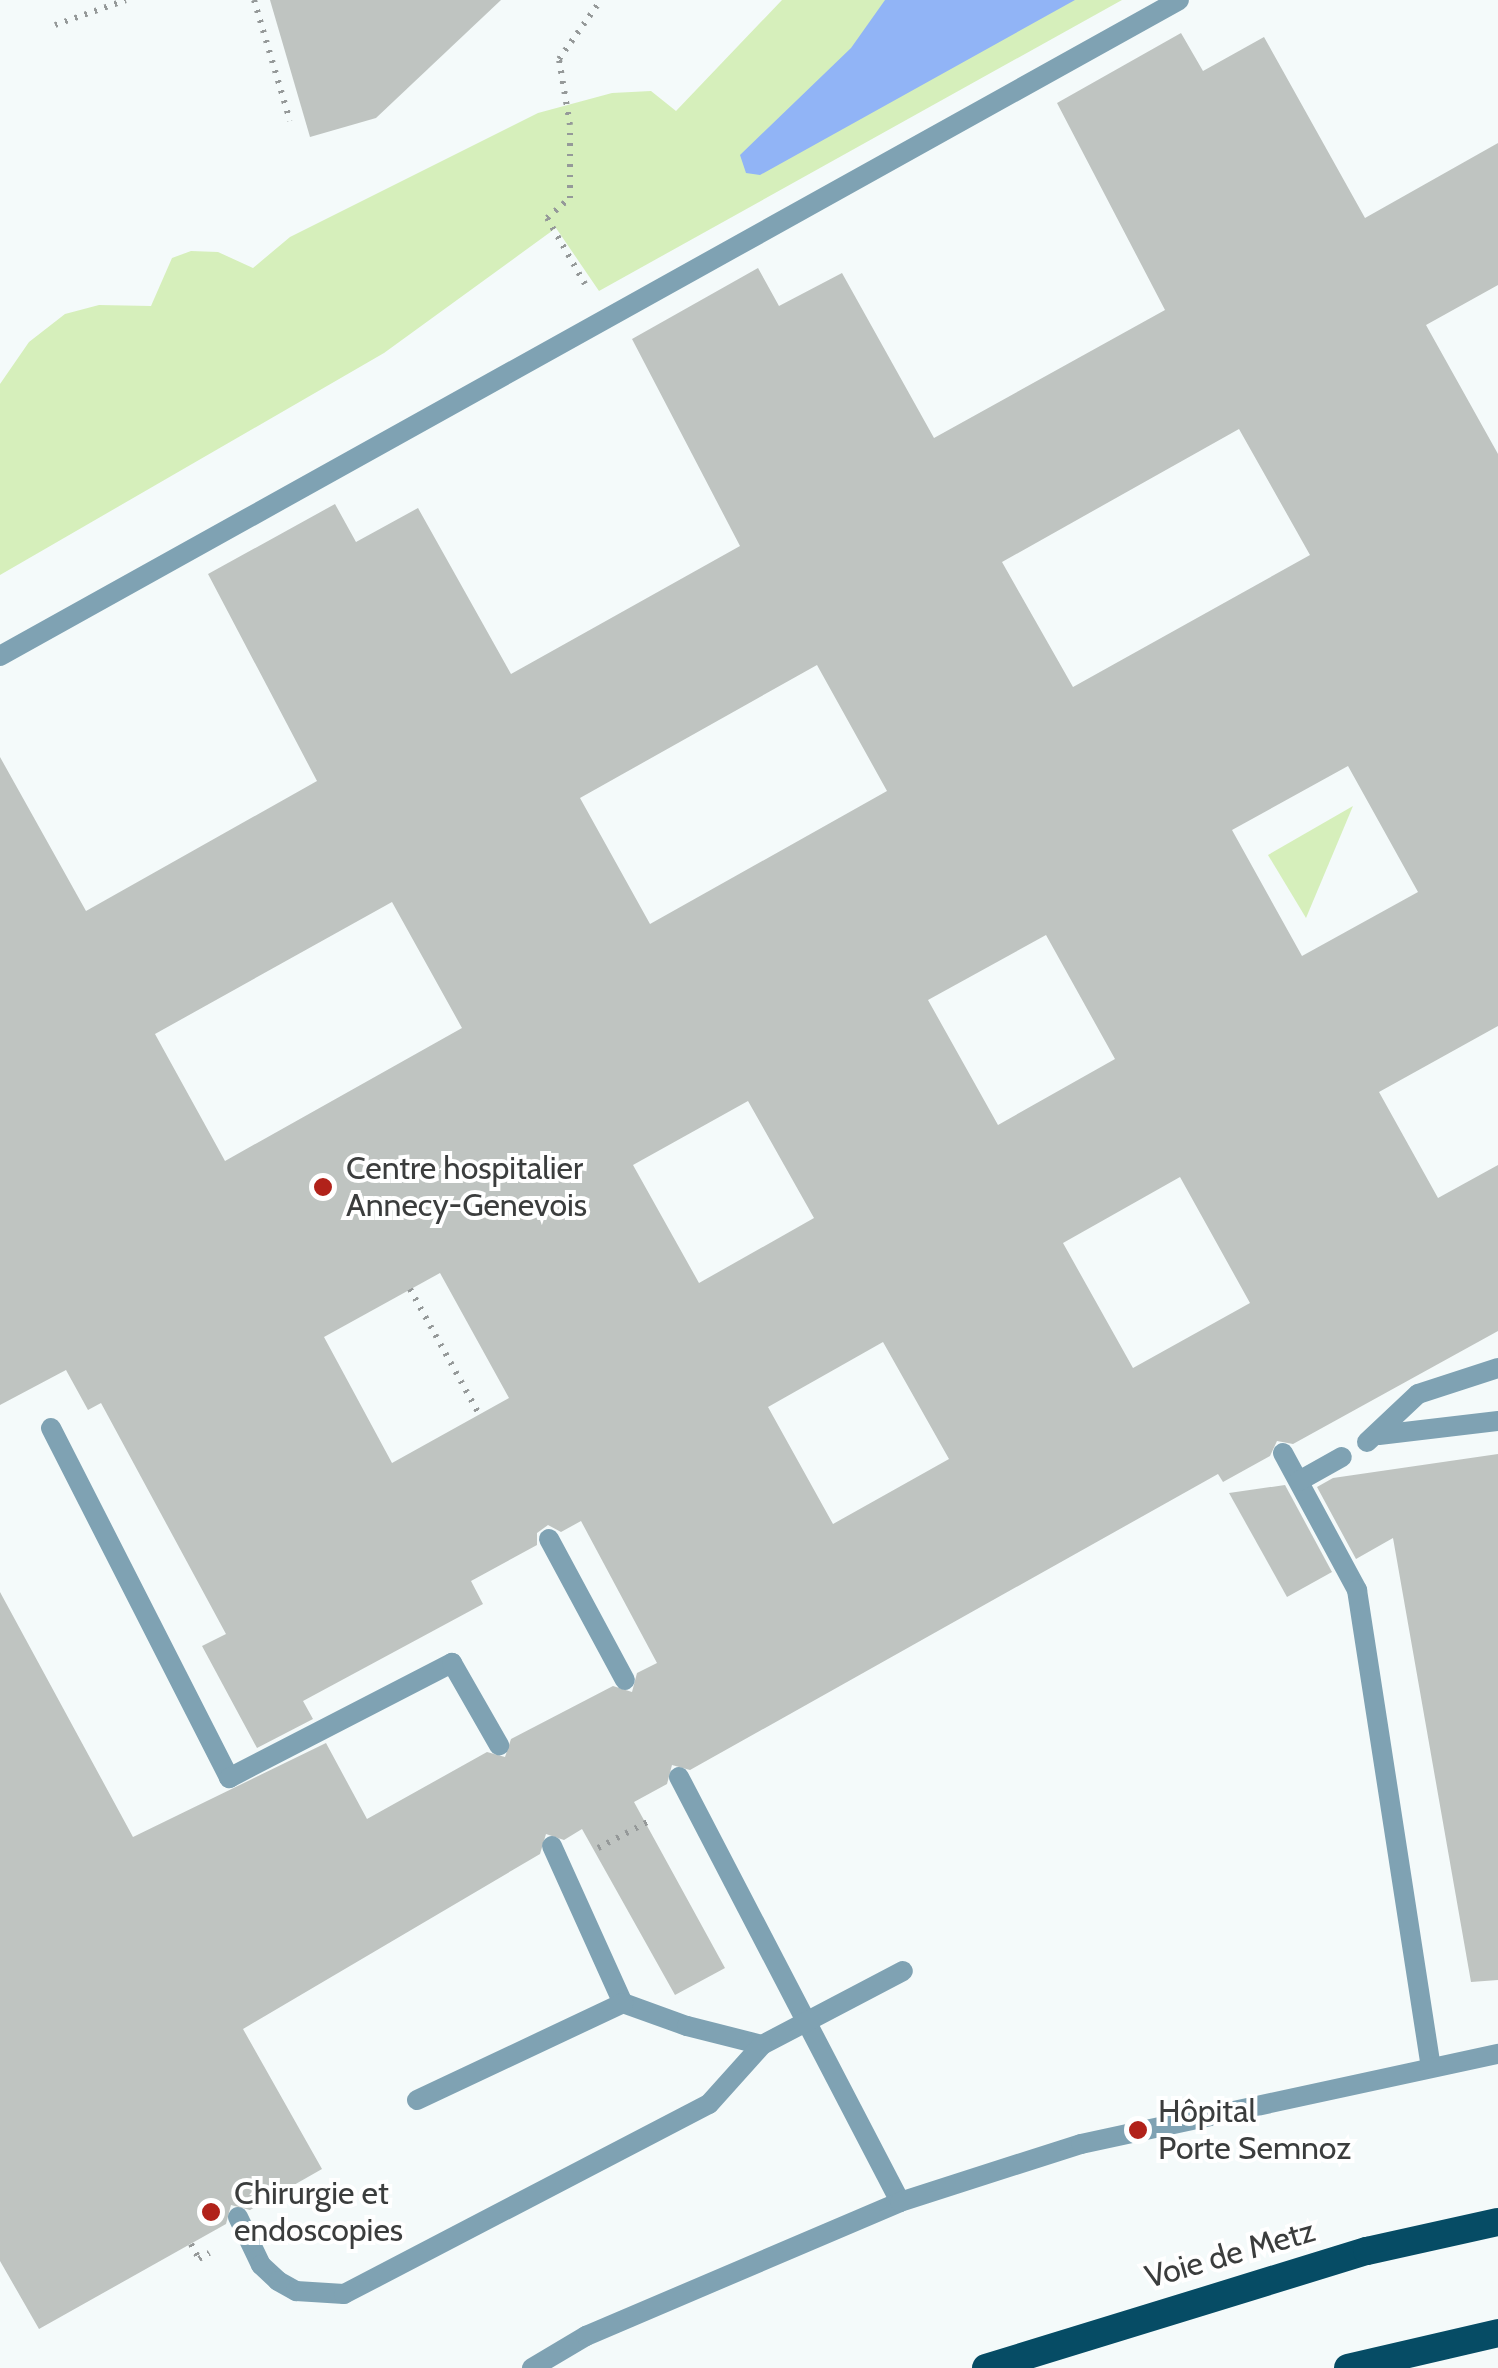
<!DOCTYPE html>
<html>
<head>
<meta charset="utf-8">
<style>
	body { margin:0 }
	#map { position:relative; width:1498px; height:2368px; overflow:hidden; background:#f4fafa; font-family:Cabin,sans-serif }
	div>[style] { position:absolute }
	.green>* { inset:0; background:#d6efbb }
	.water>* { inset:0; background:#91b4f6 }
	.building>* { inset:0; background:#bfc4c1 }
	.path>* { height:6px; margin-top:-3px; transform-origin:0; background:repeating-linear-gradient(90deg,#959999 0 2.5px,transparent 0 10.5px) }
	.service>* { height:20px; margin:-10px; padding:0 10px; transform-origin:10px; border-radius:10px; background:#7fa2b3 }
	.minor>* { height:20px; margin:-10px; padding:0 10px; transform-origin:10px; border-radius:10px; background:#7fa2b3 }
	.trunk>* { height:28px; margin:-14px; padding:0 14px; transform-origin:14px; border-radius:14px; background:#064c65 }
	.dots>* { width:28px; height:28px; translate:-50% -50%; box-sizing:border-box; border:5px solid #fff; border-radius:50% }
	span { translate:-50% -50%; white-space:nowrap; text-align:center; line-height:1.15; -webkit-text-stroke:8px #fff; paint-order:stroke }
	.poi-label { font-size:32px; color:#3b3d3d }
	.left { translate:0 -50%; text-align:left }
	.street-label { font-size:32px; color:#3b3d3d }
</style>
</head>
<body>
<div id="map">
	<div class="green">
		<i style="clip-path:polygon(782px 0,1122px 0,599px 291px,556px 228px,384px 353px,0 575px,0 384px,29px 342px,65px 314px,99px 305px,151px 306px,172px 258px,191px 251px,218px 252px,253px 268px,290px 237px,538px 113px,612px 93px,651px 91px,676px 111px)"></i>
		<i style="clip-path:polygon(1353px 806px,1306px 918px,1268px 855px)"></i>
	</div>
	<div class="water">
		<i style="clip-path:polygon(885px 0,1075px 0,760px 175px,746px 173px,740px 155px,851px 48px)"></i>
	</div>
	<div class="building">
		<i style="clip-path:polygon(270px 0,501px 0,376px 118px,310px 137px)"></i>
		<i style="clip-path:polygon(evenodd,1181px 33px,1203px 71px,1264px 37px,1365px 218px,1498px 143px,1498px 285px,1426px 325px,1498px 454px,1498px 1026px,1379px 1092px,1438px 1198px,1498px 1165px,1498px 1331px,1293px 1444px,1277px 1441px,1270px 1456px,1223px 1482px,1218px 1474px,690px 1770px,672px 1765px,667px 1784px,634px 1802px,725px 1968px,675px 1995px,582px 1829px,564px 1840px,546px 1834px,540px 1854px,243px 2029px,322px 2169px,250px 2210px,231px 2205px,226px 2224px,39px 2329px,0 2261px,0 1592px,133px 1837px,326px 1743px,367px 1819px,487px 1752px,505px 1757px,511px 1739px,613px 1686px,632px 1692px,637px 1673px,657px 1663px,581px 1521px,561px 1532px,548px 1525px,537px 1533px,537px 1545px,471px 1581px,483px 1604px,303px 1701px,313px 1719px,257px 1748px,202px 1646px,226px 1634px,101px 1403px,88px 1410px,66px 1370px,0 1405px,0 757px,86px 911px,317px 781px,208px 574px,335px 504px,356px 542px,418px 508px,511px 674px,740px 546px,632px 339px,758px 268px,779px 306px,842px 273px,934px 438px,1165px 310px,1057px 103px,1181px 33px,1239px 429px,1310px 555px,1073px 687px,1002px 562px,1239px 429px,1181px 33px,817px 665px,887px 791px,650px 924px,580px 798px,817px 665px,1181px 33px,1348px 766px,1418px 892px,1302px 956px,1232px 830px,1348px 766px,1181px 33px,392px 902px,462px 1028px,225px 1161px,155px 1034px,392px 902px,1181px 33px,1046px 935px,1115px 1059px,998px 1125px,928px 1000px,1046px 935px,1181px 33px,748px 1101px,814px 1218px,699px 1283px,633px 1165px,748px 1101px,1181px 33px,1180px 1177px,1250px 1303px,1133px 1368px,1063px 1243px,1180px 1177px,1181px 33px,440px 1273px,509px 1398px,392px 1463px,324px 1337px,440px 1273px,1181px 33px,883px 1342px,949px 1459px,833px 1524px,768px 1407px,883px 1342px)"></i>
		<i style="clip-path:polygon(1498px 1454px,1498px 1980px,1471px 1982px,1393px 1538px,1356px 1559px,1317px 1487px,1333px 1478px)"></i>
		<i style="clip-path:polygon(1285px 1485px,1332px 1572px,1287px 1597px,1229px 1493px)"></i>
	</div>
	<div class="path">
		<i style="left:254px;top:0;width:126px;rotate:73.4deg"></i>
		<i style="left:55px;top:25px;width:75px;rotate:-19.4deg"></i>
		<i style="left:585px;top:284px;width:76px;rotate:-119.9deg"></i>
		<i style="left:547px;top:218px;width:30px;rotate:-41deg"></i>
		<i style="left:570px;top:198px;width:73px;rotate:-90deg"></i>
		<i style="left:570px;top:125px;width:67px;rotate:-99.5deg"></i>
		<i style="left:559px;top:59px;width:72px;rotate:-54.6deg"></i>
		<i style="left:410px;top:1289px;width:143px;rotate:61.1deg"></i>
		<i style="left:598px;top:1848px;width:62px;rotate:-27.8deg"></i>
		<i style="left:191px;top:2244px;width:17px;rotate:62deg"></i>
		<i style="left:199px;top:2259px;width:12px;rotate:-31deg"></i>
	</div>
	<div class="service">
		<i style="left:0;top:656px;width:1349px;rotate:-29.09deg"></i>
		<i style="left:51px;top:1428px;width:393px;rotate:63deg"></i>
		<i style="left:229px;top:1778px;width:251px;rotate:-27.3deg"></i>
		<i style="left:452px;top:1663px;width:95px;rotate:60.2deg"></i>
		<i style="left:1379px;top:1435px;width:120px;rotate:-6.7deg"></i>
		<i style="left:1367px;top:1442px;width:70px;rotate:-43.3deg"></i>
		<i style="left:1418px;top:1394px;width:84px;rotate:-18deg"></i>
		<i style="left:1283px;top:1453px;width:156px;rotate:61.6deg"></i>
		<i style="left:1357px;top:1590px;width:482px;rotate:81.2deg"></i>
		<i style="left:1299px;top:1481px;width:49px;rotate:-29.2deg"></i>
		<i style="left:549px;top:1539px;width:160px;rotate:61.7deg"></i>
		<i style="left:679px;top:1777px;width:479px;rotate:62.5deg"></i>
		<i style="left:552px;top:1846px;width:172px;rotate:65.7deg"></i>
		<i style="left:623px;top:2003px;width:68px;rotate:19.8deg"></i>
		<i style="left:687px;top:2026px;width:77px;rotate:14.2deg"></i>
		<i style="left:762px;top:2045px;width:159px;rotate:-27.7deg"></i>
		<i style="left:417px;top:2100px;width:228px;rotate:-25.2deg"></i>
		<i style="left:238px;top:2217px;width:53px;rotate:64.4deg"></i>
		<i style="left:261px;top:2265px;width:23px;rotate:43deg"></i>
		<i style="left:278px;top:2281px;width:21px;rotate:29deg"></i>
		<i style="left:296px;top:2291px;width:48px;rotate:3.6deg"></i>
		<i style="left:344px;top:2294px;width:411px;rotate:-27.5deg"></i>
		<i style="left:709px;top:2104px;width:79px;rotate:-48.1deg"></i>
	</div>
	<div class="minor">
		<i style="left:532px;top:2368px;width:63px;rotate:-30.7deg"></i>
		<i style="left:586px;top:2336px;width:341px;rotate:-23.1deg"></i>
		<i style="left:900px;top:2202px;width:190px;rotate:-17.8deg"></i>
		<i style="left:1081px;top:2144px;width:427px;rotate:-12.2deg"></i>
	</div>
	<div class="trunk">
		<i style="left:986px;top:2368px;width:399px;rotate:-17.1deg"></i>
		<i style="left:1367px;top:2251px;width:134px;rotate:-12.5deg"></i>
		<i style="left:1348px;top:2368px;width:154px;rotate:-13.1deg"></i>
	</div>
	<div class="dots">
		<i style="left:323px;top:1187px;background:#b1221a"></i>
		<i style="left:1138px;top:2130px;background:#b1221a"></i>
		<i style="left:211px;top:2212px;background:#b1221a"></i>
	</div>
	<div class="poi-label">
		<span class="left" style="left:346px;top:1187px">Centre hospitalier<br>Annecy-Genevois</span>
		<span class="left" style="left:1158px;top:2130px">Hôpital<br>Porte Semnoz</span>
		<span class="left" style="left:234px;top:2212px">Chirurgie et<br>endoscopies</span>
	</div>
	<div class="street-label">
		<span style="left:1230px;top:2254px;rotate:-16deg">Voie de Metz</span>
	</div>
</div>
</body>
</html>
